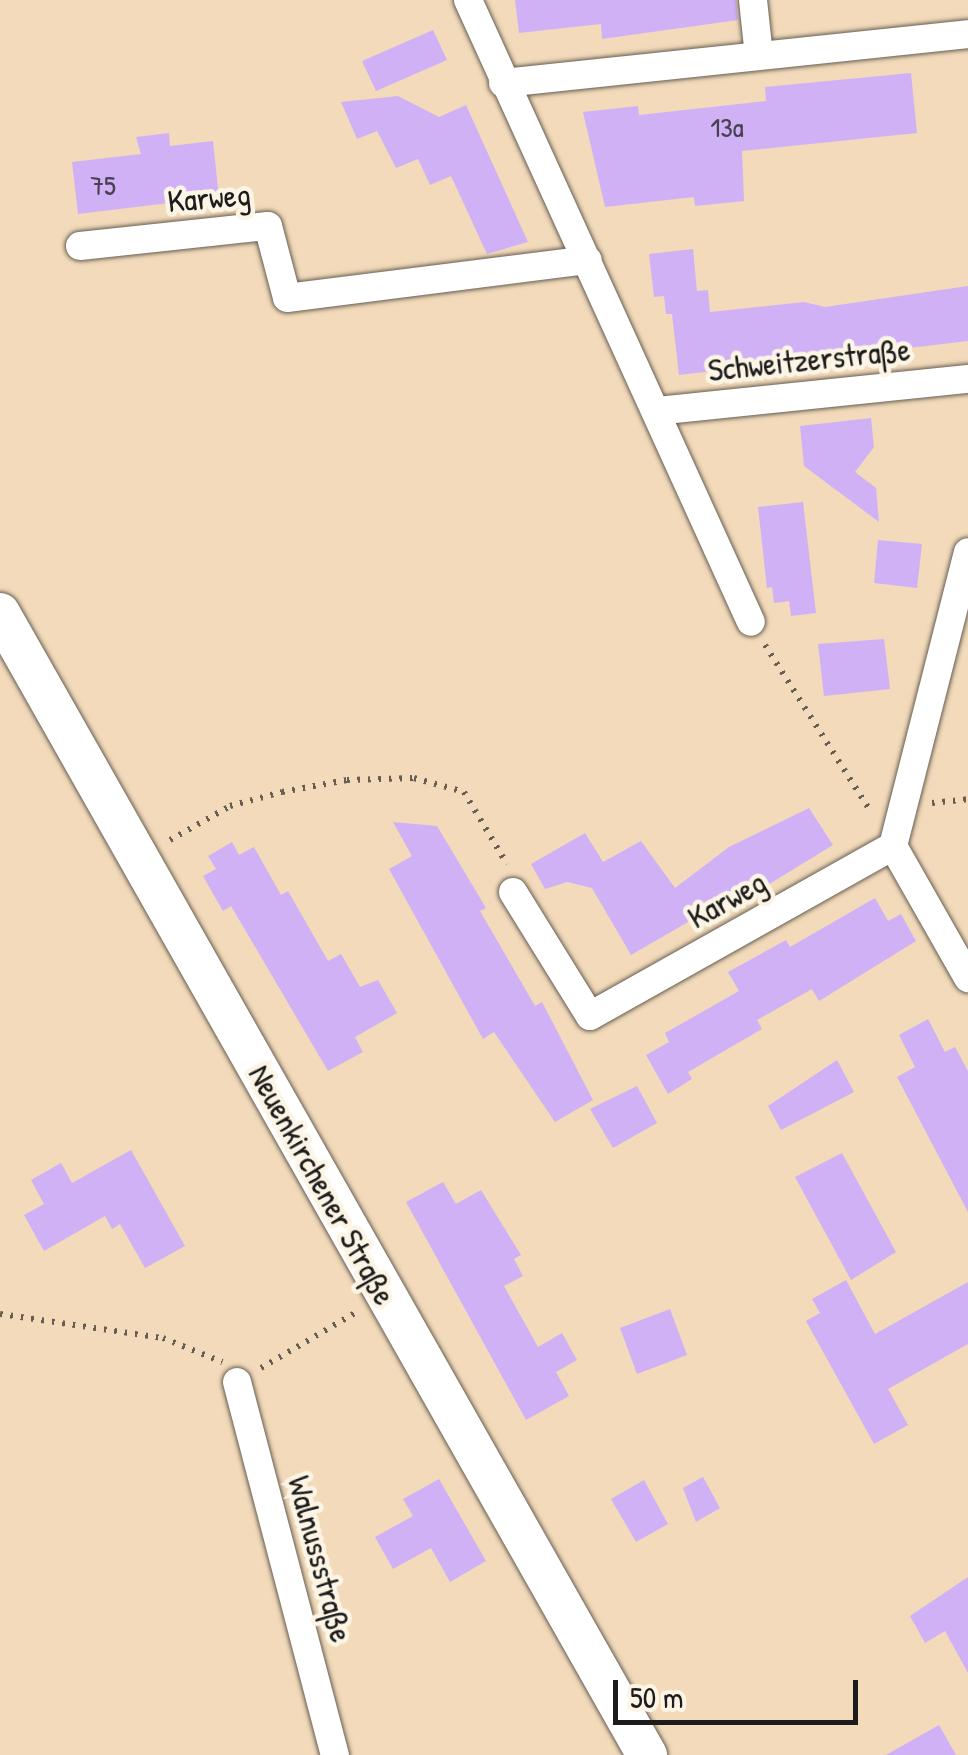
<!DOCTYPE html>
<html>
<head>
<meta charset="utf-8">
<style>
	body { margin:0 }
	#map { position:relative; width:968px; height:1755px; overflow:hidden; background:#f2daba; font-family:"Patrick Hand",sans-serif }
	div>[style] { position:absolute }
	.building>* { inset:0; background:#d0b1f6 }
	.path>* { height:6px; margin-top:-3px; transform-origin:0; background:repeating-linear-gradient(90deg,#675e53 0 2.5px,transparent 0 10.5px) }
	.roads { filter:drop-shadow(0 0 2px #675e53) drop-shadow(0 0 2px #675e53) }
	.street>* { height:28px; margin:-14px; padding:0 14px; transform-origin:14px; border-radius:14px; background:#fff }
	.secondary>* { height:40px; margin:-20px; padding:0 20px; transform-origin:20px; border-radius:20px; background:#fff }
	span { translate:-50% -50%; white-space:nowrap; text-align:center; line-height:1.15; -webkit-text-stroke:9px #fcf5e5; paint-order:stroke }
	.number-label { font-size:28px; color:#494152 }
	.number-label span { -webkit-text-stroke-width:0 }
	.street-label { font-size:32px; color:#1c1c1c }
	.scale { position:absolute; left:613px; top:1680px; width:245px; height:45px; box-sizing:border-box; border:5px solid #1c1c1c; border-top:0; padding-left:12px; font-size:30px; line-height:35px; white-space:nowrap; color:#1c1c1c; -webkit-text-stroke:8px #fcf5e5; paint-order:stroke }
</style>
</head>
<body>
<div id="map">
	<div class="building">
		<i style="clip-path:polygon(515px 0,736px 0,738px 20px,602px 39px,601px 24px,519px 33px)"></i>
		<i style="clip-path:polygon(433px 30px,447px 60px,376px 91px,362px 61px)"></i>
		<i style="clip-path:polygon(911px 73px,917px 133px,742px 151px,744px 201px,695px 206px,694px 197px,605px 207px,583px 112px,638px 106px,639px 115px,766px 101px,765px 87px)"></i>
		<i style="clip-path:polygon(398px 96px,439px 117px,466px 105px,528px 242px,487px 254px,451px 176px,430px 185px,418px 159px,396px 168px,377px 131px,357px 139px,341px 102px)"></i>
		<i style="clip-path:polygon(169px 133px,170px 146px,213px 141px,219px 197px,78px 214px,72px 162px,141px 154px,136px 137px)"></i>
		<i style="clip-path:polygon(693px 249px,697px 291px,708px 290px,710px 312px,804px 302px,825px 307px,968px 286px,968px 341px,679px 375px,672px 314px,666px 314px,664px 296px,654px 297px,649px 254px)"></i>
		<i style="clip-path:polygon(871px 418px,874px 447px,855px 472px,876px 488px,879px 522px,804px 466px,800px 426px)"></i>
		<i style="clip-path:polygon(803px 502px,816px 613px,791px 616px,789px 601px,774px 603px,772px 587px,767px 588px,758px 507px)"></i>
		<i style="clip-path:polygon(878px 540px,922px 544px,917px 588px,874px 583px)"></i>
		<i style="clip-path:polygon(884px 639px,890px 689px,824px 696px,818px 644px)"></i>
		<i style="clip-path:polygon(809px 808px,833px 845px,712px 919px,707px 911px,631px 955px,592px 888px,567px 882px,545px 889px,531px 864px,585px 833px,603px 862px,641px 841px,675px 888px,729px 847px)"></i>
		<i style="clip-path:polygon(393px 822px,437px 826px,486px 908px,480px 911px,535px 1006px,542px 1002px,593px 1100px,555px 1122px,494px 1032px,483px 1039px,389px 869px,412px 856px)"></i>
		<i style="clip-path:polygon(232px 842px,239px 855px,254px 847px,281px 895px,288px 891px,328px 961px,341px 954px,360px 987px,378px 980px,397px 1013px,355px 1037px,363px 1052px,328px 1071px,231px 906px,223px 911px,203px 876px,216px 869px,208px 856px)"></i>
		<i style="clip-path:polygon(875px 898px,888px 921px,901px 914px,916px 941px,819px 1001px,812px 989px,757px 1020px,762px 1029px,688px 1072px,692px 1079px,668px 1094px,646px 1055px,669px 1042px,665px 1033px,739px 991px,728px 972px,786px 940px,790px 947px)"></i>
		<i style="clip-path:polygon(928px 1019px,945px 1052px,955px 1047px,968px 1071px,968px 1212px,897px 1077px,915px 1067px,899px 1035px)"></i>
		<i style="clip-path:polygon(837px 1060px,854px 1092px,781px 1130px,768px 1106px)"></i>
		<i style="clip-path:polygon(637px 1086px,657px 1123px,613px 1148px,590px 1109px)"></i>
		<i style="clip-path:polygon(131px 1150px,185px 1246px,145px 1268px,120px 1224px,112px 1229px,105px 1216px,44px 1251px,24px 1215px,44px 1204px,31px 1180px,61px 1163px,72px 1183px)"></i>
		<i style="clip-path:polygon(842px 1153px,896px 1252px,851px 1280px,795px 1177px)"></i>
		<i style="clip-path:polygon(443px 1182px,456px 1204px,481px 1190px,521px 1255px,514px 1259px,523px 1276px,504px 1286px,538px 1347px,562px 1333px,577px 1360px,556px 1372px,569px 1396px,526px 1420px,406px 1202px)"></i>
		<i style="clip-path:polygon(846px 1280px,875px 1334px,968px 1282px,968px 1344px,888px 1389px,908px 1425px,874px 1444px,806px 1321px,820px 1313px,812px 1299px)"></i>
		<i style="clip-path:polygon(670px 1309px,687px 1355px,637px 1374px,620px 1328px)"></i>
		<i style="clip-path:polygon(703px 1477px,720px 1508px,696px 1522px,683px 1488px)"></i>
		<i style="clip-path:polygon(439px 1479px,486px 1561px,450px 1582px,431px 1548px,393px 1569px,375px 1537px,413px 1516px,403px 1499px)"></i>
		<i style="clip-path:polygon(644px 1480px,668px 1524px,636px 1542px,611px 1499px)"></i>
		<i style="clip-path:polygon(968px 1577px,968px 1673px,945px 1631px,925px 1643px,910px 1616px)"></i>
		<i style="clip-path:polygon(939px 1725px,956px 1755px,886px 1755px)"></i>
	</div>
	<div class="path">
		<i style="left:765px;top:645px;width:198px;rotate:57.6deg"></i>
		<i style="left:932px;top:803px;width:36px;rotate:-6deg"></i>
		<i style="left:170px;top:840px;width:69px;rotate:-29.5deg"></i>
		<i style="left:230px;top:806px;width:54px;rotate:-15.1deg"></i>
		<i style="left:282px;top:792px;width:66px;rotate:-10.5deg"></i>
		<i style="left:347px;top:780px;width:67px;rotate:-1.7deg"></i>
		<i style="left:414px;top:778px;width:52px;rotate:15.6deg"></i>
		<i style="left:464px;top:792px;width:84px;rotate:59.2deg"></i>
		<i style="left:0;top:1314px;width:165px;rotate:8.4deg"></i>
		<i style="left:163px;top:1338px;width:64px;rotate:22.1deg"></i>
		<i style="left:261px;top:1368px;width:113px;rotate:-30.4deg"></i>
	</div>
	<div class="roads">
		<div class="street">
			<i style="left:468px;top:0;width:683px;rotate:65.54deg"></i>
			<i style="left:753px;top:0;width:56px;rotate:83.9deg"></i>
			<i style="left:503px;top:83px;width:468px;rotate:-6deg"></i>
			<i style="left:80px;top:246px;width:189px;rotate:-6.1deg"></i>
			<i style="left:268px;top:226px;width:74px;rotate:75.2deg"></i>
			<i style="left:287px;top:298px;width:303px;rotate:-7.2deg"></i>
			<i style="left:657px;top:411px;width:313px;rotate:-5.9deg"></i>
			<i style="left:893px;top:846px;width:303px;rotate:-75.7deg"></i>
			<i style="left:893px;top:846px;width:152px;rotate:60.4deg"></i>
			<i style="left:513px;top:892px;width:146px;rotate:58.2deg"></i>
			<i style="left:590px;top:1016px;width:347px;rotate:-29.3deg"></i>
			<i style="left:237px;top:1382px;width:386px;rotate:75.3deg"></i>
		</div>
		<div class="secondary">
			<i style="left:0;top:613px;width:1313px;rotate:60.47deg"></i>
		</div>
	</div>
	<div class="number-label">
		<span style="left:727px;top:127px">13a</span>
		<span style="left:103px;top:185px">75</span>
	</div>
	<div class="street-label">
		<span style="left:209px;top:198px;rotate:-5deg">Karweg</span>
		<span style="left:809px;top:360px;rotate:-6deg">Schweitzerstraße</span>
		<span style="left:727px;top:900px;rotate:-29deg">Karweg</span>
		<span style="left:322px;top:1185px;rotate:61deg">Neuenkirchener Straße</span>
		<span style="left:320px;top:1559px;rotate:75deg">Walnussstraße</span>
	</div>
	<div class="scale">50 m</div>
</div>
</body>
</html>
